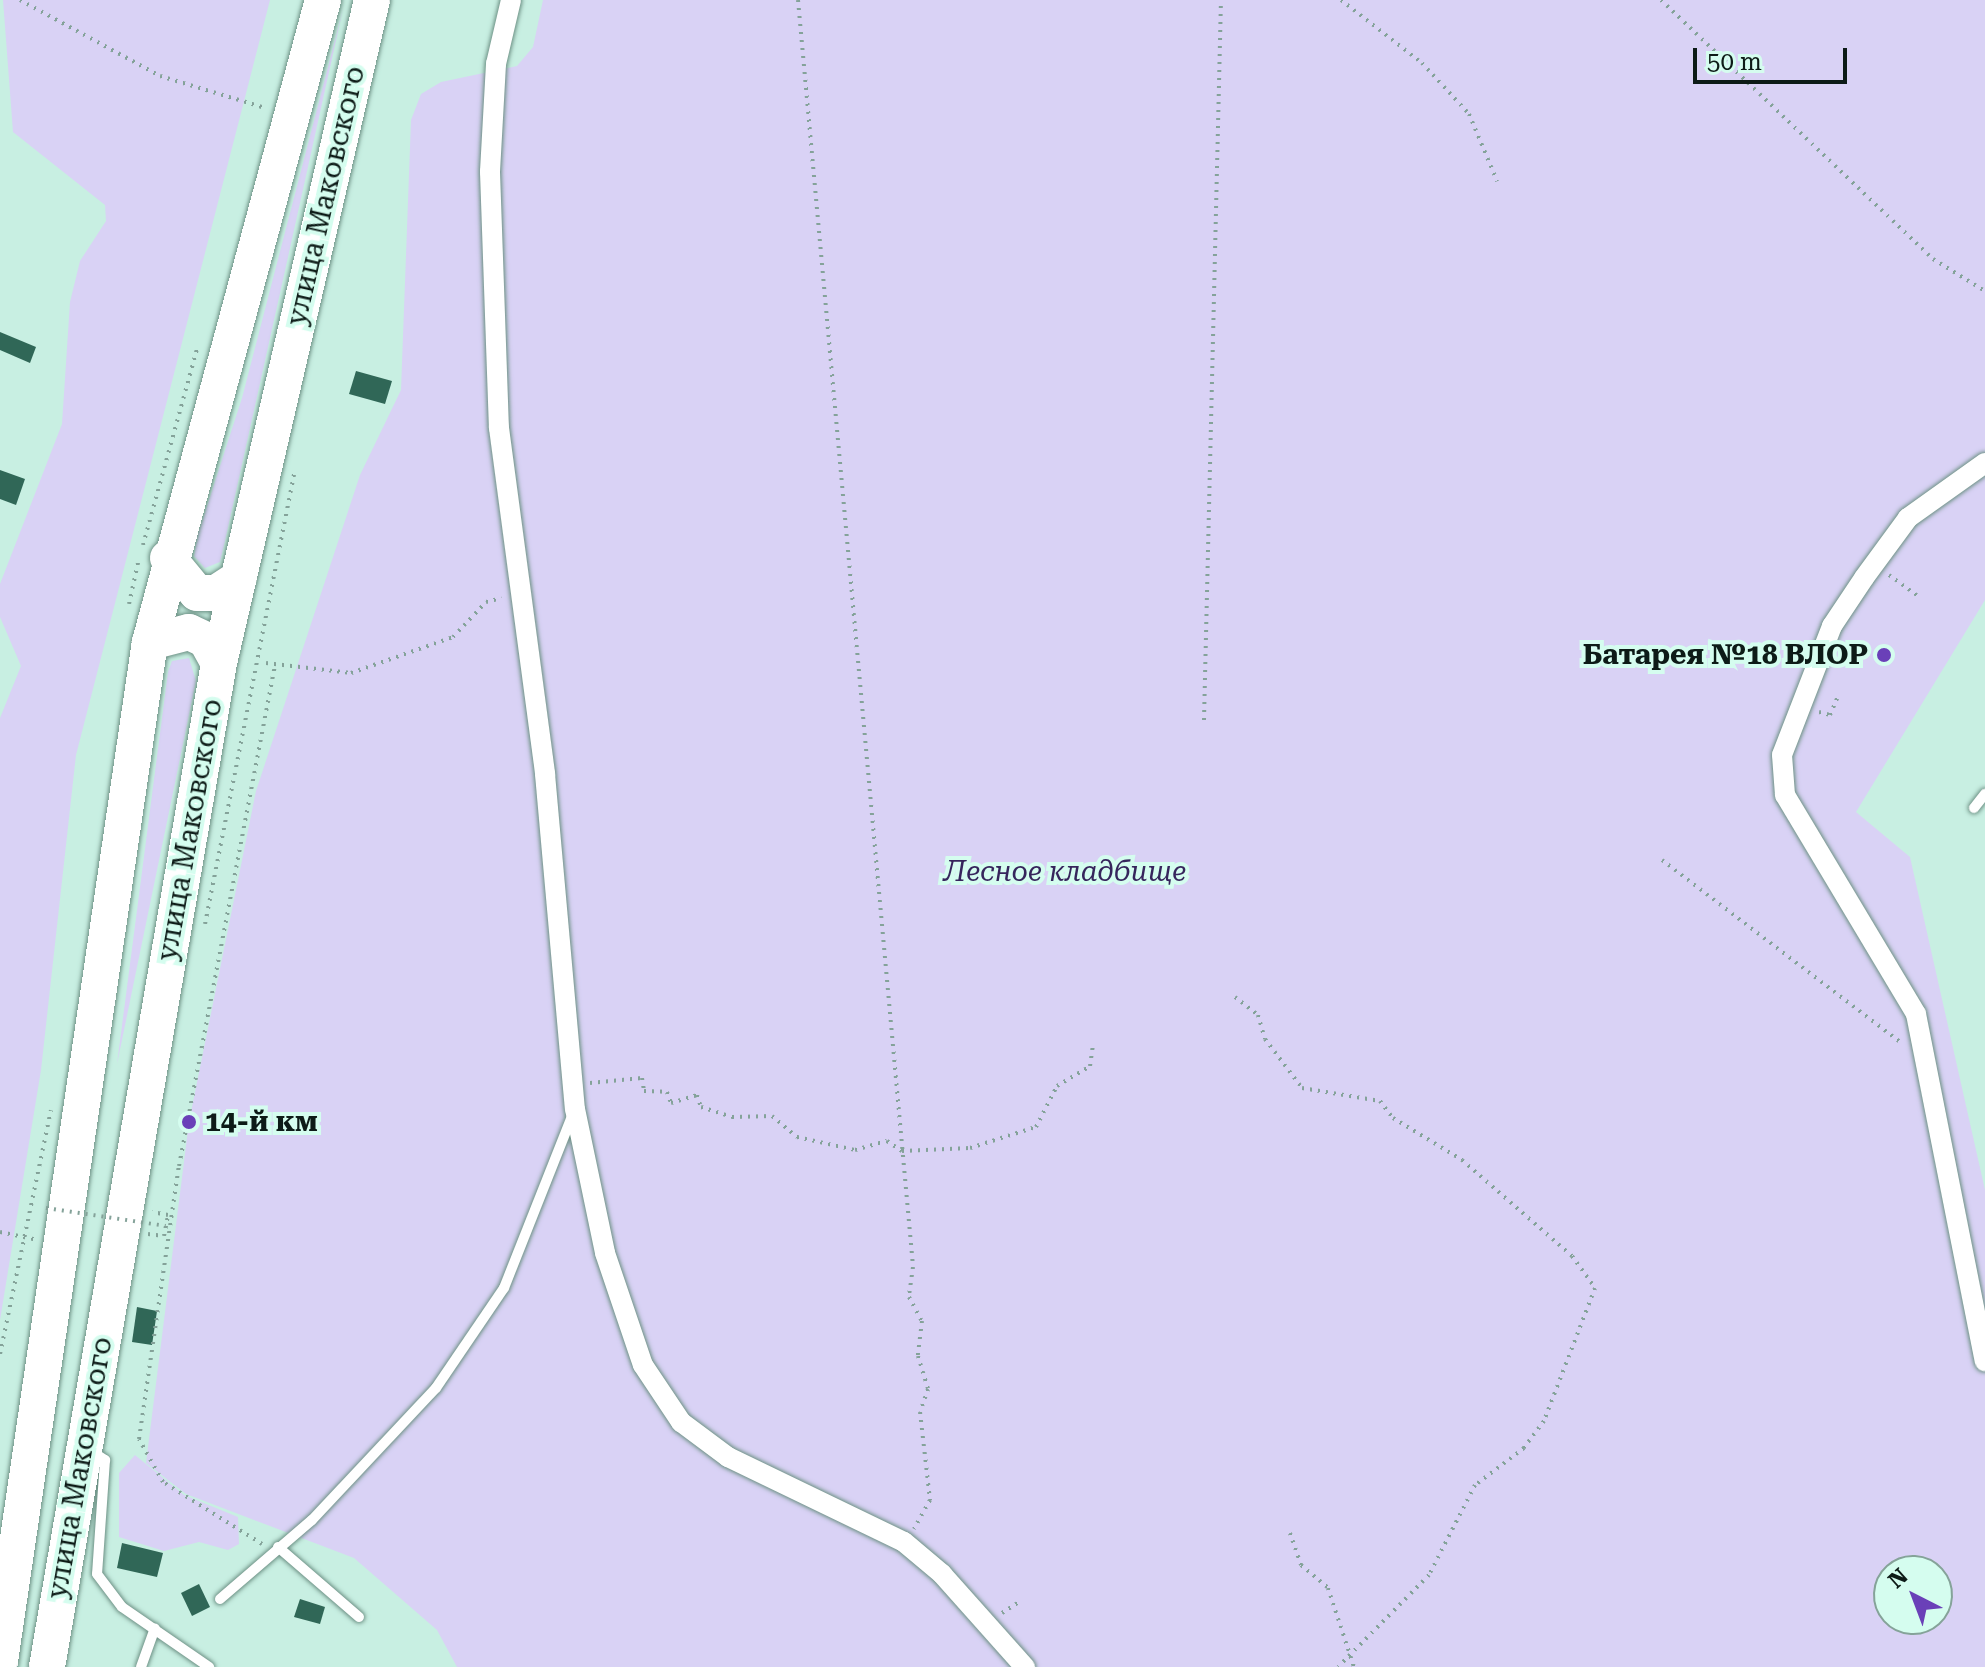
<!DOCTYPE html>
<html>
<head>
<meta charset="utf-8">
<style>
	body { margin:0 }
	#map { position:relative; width:1985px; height:1667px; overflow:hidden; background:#c8efe2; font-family:"Roboto Serif",serif }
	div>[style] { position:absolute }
	.green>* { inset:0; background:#d9d2f5 }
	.building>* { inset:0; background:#306757 }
	.path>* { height:4px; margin-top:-2px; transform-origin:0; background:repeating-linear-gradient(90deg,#84a299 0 2px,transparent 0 8px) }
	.roads { filter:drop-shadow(0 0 2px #6d9185) drop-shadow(0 0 2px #6d9185) }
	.lane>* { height:10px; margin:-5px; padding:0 5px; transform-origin:5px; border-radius:5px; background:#fff }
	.street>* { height:20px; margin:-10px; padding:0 10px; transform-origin:10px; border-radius:10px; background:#fff }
	.highway>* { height:36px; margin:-18px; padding:0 18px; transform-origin:18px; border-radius:18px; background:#fff }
	.path-bridge>* { height:4px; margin-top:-2px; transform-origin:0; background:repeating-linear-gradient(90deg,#84a299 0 2px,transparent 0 8px) }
	.dots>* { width:22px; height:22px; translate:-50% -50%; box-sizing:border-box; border:4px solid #d5fdef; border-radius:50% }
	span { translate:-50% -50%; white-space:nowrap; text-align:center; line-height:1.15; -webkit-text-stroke:8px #d5fdef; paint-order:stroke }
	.street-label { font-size:28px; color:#0d1b17 }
	.poi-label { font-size:28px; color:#0d1b17; font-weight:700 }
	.right { translate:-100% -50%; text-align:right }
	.left { translate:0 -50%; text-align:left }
	.park-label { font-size:28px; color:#36255c; font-style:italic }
	.north { position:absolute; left:1873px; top:1555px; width:80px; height:80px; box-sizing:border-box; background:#d5fdef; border:2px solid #85a399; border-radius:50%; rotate:318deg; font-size:22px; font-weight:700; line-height:32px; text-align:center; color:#0d1b17 }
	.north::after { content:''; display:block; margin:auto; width:28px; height:36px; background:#6a40b8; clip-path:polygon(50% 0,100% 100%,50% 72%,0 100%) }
	.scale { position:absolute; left:1693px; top:48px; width:154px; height:36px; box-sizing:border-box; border:4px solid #0d1b17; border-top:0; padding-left:10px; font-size:24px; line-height:28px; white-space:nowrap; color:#0d1b17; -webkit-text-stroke:6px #d5fdef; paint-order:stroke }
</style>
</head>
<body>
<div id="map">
	<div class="green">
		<i style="clip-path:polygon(3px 0,270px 0,76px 755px,41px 1070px,0 1320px,0 718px,21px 666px,0 617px,0 584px,62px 424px,70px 302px,80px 261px,106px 221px,105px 205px,13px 132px)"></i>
		<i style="clip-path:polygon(evenodd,543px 0,1985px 0,1985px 600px,1856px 812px,1910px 857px,1985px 1190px,1985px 1667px,457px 1667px,437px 1630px,354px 1558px,186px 1494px,146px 1463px,189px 1122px,256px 791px,360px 475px,401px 390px,411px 120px,421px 94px,441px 82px,517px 66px,533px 47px,543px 0,1889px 1571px,1937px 1571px,1937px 1619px,1889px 1619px,1889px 1571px)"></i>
		<i style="clip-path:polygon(343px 9px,225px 541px,220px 562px,205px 568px,194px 556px,198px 534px,242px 398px)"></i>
		<i style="clip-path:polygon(189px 658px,196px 681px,117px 1064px,168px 672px,172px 661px)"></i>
		<i style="clip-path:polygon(135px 1455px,184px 1495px,238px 1517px,239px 1544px,228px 1550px,199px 1542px,164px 1551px,119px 1537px,119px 1473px)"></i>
	</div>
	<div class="building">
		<i style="clip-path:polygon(0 332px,36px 347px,30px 363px,0 350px)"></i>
		<i style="clip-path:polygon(356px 371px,392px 381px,385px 404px,349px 394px)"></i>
		<i style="clip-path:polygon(0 470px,25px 479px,16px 505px,0 499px)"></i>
		<i style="clip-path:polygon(137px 1307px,157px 1311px,152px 1345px,132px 1342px)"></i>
		<i style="clip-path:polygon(122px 1543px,163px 1553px,157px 1577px,117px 1568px)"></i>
		<i style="clip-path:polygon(199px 1584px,210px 1607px,192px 1616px,181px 1593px)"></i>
		<i style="clip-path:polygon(300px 1599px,325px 1607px,320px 1624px,294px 1617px)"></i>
	</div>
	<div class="path">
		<i style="left:20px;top:0;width:159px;rotate:28.5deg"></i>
		<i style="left:160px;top:76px;width:110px;rotate:16.9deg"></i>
		<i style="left:798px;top:0;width:1272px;rotate:84.81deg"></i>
		<i style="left:913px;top:1267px;width:30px;rotate:98deg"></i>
		<i style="left:909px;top:1297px;width:27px;rotate:62deg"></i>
		<i style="left:922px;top:1321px;width:35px;rotate:97deg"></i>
		<i style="left:918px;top:1356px;width:34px;rotate:73deg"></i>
		<i style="left:928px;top:1389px;width:24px;rotate:109deg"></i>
		<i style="left:920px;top:1412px;width:89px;rotate:83.5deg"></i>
		<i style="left:930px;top:1500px;width:33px;rotate:119deg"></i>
		<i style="left:1341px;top:0;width:103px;rotate:37.9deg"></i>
		<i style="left:1422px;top:63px;width:69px;rotate:47.3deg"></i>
		<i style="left:1469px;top:114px;width:73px;rotate:67.3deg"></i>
		<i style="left:1661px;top:0;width:376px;rotate:43.6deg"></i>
		<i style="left:1933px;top:259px;width:61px;rotate:31.6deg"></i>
		<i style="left:143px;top:545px;width:206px;rotate:-74.6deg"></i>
		<i style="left:1889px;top:575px;width:37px;rotate:36deg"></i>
		<i style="left:129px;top:604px;width:47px;rotate:-77.7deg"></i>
		<i style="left:266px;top:663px;width:86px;rotate:6.7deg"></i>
		<i style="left:351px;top:673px;width:108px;rotate:-19.4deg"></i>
		<i style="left:453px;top:637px;width:48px;rotate:-46.7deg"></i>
		<i style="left:486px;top:602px;width:16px;rotate:-14deg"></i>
		<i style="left:1819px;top:712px;width:11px;rotate:15deg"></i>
		<i style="left:1830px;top:715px;width:21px;rotate:-67deg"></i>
		<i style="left:1204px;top:720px;width:720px;rotate:-88.65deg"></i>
		<i style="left:1662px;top:860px;width:300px;rotate:37.4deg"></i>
		<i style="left:205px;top:924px;width:460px;rotate:-78.8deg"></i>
		<i style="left:1235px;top:997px;width:29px;rotate:38deg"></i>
		<i style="left:1258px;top:1015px;width:25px;rotate:74deg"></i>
		<i style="left:1265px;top:1039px;width:61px;rotate:52.9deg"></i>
		<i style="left:1302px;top:1088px;width:79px;rotate:9.5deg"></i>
		<i style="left:1380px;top:1101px;width:21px;rotate:53deg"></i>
		<i style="left:1393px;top:1118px;width:81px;rotate:31.3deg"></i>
		<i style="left:1462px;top:1160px;width:146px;rotate:41.1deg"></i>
		<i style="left:1572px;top:1256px;width:39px;rotate:54deg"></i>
		<i style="left:1595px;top:1288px;width:142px;rotate:111deg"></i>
		<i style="left:1544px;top:1421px;width:34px;rotate:127deg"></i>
		<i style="left:1524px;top:1448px;width:61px;rotate:142.9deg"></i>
		<i style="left:1475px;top:1485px;width:101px;rotate:117.1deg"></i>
		<i style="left:1429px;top:1575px;width:129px;rotate:134.7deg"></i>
		<i style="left:590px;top:1083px;width:52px;rotate:-5.5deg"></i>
		<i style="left:642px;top:1078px;width:13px;rotate:81deg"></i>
		<i style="left:644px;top:1091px;width:23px;rotate:2deg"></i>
		<i style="left:667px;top:1092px;width:12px;rotate:70deg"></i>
		<i style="left:671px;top:1103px;width:27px;rotate:-17deg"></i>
		<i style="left:697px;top:1095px;width:13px;rotate:72deg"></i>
		<i style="left:701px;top:1107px;width:33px;rotate:18deg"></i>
		<i style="left:732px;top:1117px;width:40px;rotate:-1.4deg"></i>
		<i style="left:772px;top:1116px;width:33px;rotate:40deg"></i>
		<i style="left:797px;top:1137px;width:59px;rotate:12.6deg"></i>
		<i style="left:855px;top:1150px;width:33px;rotate:-16deg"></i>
		<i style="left:887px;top:1141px;width:18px;rotate:34deg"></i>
		<i style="left:902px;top:1151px;width:68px;rotate:-2.5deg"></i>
		<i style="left:970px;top:1148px;width:69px;rotate:-17.7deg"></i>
		<i style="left:1036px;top:1127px;width:46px;rotate:-62.9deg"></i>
		<i style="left:1057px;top:1086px;width:39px;rotate:-31deg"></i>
		<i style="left:1090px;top:1066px;width:21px;rotate:-82deg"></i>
		<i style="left:0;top:1232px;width:35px;rotate:12deg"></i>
		<i style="left:148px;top:1234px;width:16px;rotate:7deg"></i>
		<i style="left:164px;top:1236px;width:21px;rotate:-79deg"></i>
		<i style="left:168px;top:1215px;width:16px;rotate:-169deg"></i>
		<i style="left:0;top:1354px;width:249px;rotate:-78.2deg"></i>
		<i style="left:1290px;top:1533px;width:34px;rotate:71deg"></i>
		<i style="left:1301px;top:1565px;width:35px;rotate:40deg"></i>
		<i style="left:1328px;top:1588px;width:83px;rotate:71.8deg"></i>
		<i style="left:262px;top:1544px;width:117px;rotate:-147.9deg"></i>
		<i style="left:163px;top:1482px;width:49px;rotate:-119.2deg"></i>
		<i style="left:139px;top:1439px;width:276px;rotate:-81.7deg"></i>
		<i style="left:179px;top:1166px;width:510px;rotate:-79.15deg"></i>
		<i style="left:1002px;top:1613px;width:20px;rotate:-33deg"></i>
	</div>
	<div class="roads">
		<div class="lane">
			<i style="left:1974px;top:808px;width:18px;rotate:-52deg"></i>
			<i style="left:91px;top:1451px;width:17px;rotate:33deg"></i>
			<i style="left:105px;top:1460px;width:114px;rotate:94deg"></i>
			<i style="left:97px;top:1574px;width:41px;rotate:52.9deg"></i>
			<i style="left:122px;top:1607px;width:106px;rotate:34.6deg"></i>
			<i style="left:278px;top:1547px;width:107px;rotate:40.8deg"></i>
			<i style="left:220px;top:1599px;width:121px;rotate:-40.7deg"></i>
			<i style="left:312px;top:1520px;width:181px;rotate:-46.8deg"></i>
			<i style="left:436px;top:1388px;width:121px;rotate:-55.8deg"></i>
			<i style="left:504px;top:1288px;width:190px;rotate:-68.4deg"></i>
			<i style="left:141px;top:1667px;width:41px;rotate:-70.3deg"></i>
		</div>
		<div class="street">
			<i style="left:511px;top:0;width:66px;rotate:103.2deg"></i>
			<i style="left:496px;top:64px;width:108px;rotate:93.2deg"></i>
			<i style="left:490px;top:172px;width:256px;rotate:88deg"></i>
			<i style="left:499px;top:428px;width:349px;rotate:82.4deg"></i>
			<i style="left:545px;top:774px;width:336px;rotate:84.9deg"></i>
			<i style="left:575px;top:1109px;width:147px;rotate:78.2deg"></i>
			<i style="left:605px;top:1253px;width:118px;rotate:71.3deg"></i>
			<i style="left:643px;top:1365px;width:69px;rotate:56.3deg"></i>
			<i style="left:681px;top:1422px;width:59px;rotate:36.7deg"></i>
			<i style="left:728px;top:1457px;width:195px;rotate:25.8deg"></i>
			<i style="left:904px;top:1542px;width:50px;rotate:40.1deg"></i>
			<i style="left:942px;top:1574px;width:125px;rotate:48.3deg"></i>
			<i style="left:1985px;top:463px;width:95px;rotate:144.5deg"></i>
			<i style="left:1908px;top:518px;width:74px;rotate:126.3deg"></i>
			<i style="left:1864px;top:578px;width:58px;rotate:123.7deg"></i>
			<i style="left:1832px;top:626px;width:138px;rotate:111.2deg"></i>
			<i style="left:1782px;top:755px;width:40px;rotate:85.7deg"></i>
			<i style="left:1785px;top:795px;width:255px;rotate:59.1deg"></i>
			<i style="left:1916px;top:1014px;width:354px;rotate:78.8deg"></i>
		</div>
		<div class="highway">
			<i style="left:168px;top:558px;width:45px;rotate:50.4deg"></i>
			<i style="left:197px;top:593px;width:19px"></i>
			<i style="left:216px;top:593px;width:27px;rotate:-33deg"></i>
			<i style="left:150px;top:642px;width:40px;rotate:-14.4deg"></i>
			<i style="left:189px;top:632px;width:19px;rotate:25deg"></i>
			<i style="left:206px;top:640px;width:26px;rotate:61deg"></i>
			<i style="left:0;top:1661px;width:1030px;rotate:-81.63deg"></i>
			<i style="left:150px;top:642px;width:665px;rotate:-74.92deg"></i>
			<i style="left:47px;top:1667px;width:1019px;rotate:-80.28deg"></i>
			<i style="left:219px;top:663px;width:680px;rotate:-77.01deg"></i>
		</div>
	</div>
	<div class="path-bridge">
		<i style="left:46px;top:1208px;width:121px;rotate:8.5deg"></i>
	</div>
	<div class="dots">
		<i style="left:1884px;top:655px;background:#6a40b8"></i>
		<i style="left:189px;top:1122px;background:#6a40b8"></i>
	</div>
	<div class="street-label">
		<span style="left:326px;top:196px;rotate:-77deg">улица Маковского</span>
		<span style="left:190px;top:830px;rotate:-80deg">улица Маковского</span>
		<span style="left:80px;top:1468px;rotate:-80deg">улица Маковского</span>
	</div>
	<div class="poi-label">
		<span class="right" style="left:1868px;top:655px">Батарея №18 ВЛОР</span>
		<span class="left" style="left:205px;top:1122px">14-й км</span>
	</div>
	<div class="park-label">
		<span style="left:1065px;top:872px">Лесное кладбище</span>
	</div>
	<div class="north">N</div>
	<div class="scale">50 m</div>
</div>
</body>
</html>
